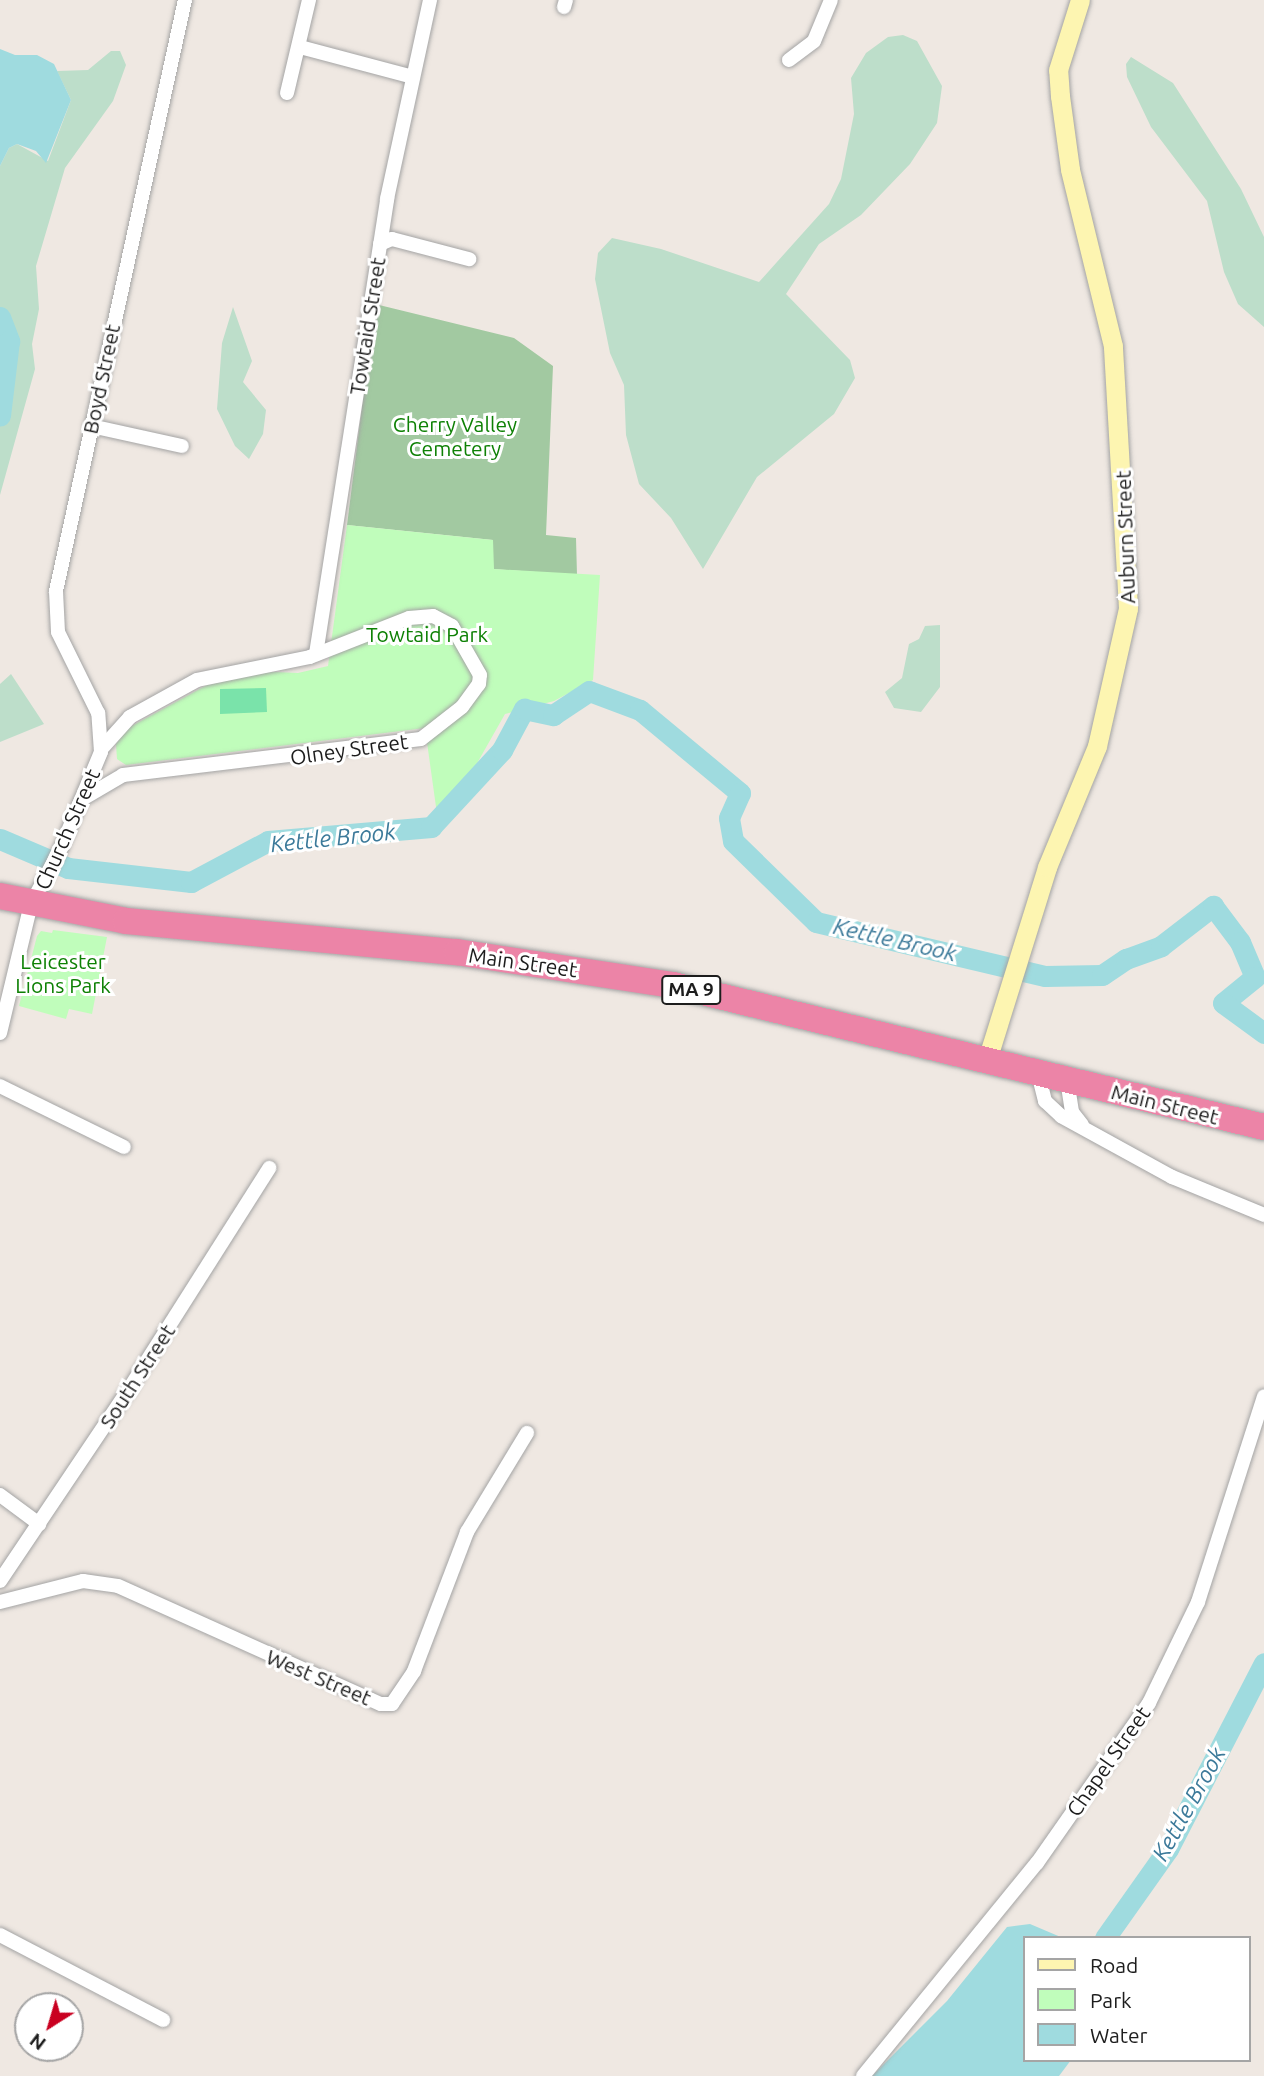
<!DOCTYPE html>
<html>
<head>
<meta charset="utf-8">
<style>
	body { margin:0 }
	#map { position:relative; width:1264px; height:2076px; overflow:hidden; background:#efe8e2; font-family:Ubuntu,sans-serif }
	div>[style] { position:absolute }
	.wetland>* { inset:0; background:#bddeca }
	.cemetery>* { inset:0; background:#a2c9a1 }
	.park>* { inset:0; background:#c0fdbb }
	.pitch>* { inset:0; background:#7ae3aa }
	.water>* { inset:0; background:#9fdbdf }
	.river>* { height:21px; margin:-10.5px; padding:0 10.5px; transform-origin:10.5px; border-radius:10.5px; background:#9fdbdf }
	.roads { filter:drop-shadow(0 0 2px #a4a4a4) drop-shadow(0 0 2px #a4a4a4) }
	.street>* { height:14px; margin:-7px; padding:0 7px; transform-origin:7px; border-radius:7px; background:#fff }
	.secondary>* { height:19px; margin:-9.5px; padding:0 9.5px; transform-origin:9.5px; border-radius:9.5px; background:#fdf5b1 }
	.highway>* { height:26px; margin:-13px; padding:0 13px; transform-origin:13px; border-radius:13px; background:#ec84a7 }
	span { translate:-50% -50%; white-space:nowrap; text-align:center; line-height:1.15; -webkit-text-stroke:6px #fff; paint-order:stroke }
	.shield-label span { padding:2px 5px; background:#fff; border:2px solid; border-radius:5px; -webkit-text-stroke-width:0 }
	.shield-label { font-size:19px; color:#1d1d1d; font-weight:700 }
	.street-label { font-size:21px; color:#1d1d1d }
	.park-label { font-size:21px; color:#0e8105 }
	.water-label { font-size:23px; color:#3c7a9a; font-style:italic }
	.legend { position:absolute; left:1023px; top:1936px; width:228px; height:126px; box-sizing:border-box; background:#fff; border:2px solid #a5a5a5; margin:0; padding:9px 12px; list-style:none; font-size:21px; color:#1d1d1d }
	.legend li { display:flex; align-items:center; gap:14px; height:35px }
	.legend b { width:35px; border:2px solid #a5a5a5 }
	.north { position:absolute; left:14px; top:1992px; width:70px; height:70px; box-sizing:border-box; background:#fff; border:2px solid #a5a5a5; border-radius:50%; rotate:217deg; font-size:19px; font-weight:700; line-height:28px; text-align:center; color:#1d1d1d }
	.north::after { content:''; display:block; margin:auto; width:24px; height:32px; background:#c90020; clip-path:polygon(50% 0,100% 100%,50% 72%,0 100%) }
</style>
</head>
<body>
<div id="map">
	<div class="wetland">
		<i style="clip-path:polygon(903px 35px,917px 41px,942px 86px,937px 123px,910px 164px,861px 215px,819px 244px,786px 294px,850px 360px,855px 378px,834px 414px,757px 477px,703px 569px,671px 518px,639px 484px,626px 435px,624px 385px,610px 353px,595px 279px,598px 253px,612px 238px,661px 249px,759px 282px,829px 204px,841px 179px,854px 114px,851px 78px,866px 53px,888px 37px)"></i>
		<i style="clip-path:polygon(111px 51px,120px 51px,126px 65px,113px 101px,65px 168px,36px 266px,39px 309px,32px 344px,35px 369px,0 495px,0 166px,9px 148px,17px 144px,48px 161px,71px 100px,57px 71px,88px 70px)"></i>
		<i style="clip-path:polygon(1131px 57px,1173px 83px,1241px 189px,1264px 237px,1264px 327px,1238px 304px,1224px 272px,1207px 201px,1151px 127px,1127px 77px,1126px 64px)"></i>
		<i style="clip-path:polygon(233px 307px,252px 361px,243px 382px,266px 410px,263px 434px,249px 459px,235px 446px,217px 409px,222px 343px)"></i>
		<i style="clip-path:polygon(940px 625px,940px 687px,921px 712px,894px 708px,885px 692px,902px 678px,909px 644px,919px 639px,925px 626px)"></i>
		<i style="clip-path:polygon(11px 674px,44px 724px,0 742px,0 684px)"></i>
	</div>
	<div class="cemetery">
		<i style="clip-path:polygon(375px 304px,514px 338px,553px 366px,546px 535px,576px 538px,577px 575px,493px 569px,493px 540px,347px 525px)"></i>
	</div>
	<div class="park">
		<i style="clip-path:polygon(347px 525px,493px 540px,494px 569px,600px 575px,593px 680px,554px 701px,505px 714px,463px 788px,437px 814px,425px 728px,126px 765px,117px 759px,116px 744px,128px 728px,218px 679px,255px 671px,298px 673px,328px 666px)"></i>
		<i style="clip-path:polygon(53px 930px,107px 937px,92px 1014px,69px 1009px,66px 1019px,19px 1006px,37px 936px,41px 931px,52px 933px)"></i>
	</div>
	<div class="pitch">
		<i style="clip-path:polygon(266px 688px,267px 712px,220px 714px,220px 689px)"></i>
	</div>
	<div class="water">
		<i style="clip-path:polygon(0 49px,15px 55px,37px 55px,54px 64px,71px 100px,46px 163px,36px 151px,17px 144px,9px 148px,0 166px)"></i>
		<i style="clip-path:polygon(1030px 1924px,1063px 1938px,1024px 1938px,1024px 2060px,1071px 2060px,1059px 2076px,872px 2076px,947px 2001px,1007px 1927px)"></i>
	</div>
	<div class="river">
		<i style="left:0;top:317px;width:26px;rotate:69deg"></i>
		<i style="left:9px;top:341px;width:75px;rotate:96.9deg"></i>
		<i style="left:0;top:839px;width:74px;rotate:23.1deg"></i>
		<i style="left:68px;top:868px;width:124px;rotate:6.5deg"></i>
		<i style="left:191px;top:882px;width:87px;rotate:-28deg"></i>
		<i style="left:268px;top:841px;width:164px;rotate:-4.9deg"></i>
		<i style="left:431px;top:827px;width:105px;rotate:-47.3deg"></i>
		<i style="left:502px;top:750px;width:47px;rotate:-61.8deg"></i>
		<i style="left:524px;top:709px;width:30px;rotate:12deg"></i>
		<i style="left:553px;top:715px;width:43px;rotate:-33.7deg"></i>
		<i style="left:589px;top:691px;width:54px;rotate:20.4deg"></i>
		<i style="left:640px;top:710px;width:130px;rotate:39.7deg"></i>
		<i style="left:740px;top:793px;width:27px;rotate:114deg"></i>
		<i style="left:729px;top:818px;width:23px;rotate:80deg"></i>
		<i style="left:733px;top:841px;width:116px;rotate:44.3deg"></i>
		<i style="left:816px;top:922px;width:235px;rotate:13.3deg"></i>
		<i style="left:1045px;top:976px;width:57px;rotate:-1deg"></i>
		<i style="left:1102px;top:975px;width:29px;rotate:-34deg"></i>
		<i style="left:1126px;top:959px;width:37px;rotate:-20deg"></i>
		<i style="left:1161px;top:946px;width:66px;rotate:-37.6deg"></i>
		<i style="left:1213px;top:906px;width:45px;rotate:53.1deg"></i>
		<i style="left:1240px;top:942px;width:38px;rotate:67deg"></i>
		<i style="left:1255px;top:977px;width:41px;rotate:140.9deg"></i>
		<i style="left:1223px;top:1003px;width:51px;rotate:36.2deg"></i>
		<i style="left:1105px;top:1938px;width:109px;rotate:-54.7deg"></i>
		<i style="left:1168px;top:1849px;width:209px;rotate:-62.7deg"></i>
	</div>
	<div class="roads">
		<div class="street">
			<i style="left:564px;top:7px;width:7px;rotate:-74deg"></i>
			<i style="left:300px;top:47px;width:117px;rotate:14.9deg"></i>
			<i style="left:789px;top:60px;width:31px;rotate:-37deg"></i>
			<i style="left:814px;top:41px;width:44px;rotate:-67.5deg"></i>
			<i style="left:287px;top:93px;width:96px;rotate:-76.7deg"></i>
			<i style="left:380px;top:244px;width:13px;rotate:-23deg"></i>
			<i style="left:392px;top:239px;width:80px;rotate:14.6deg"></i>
			<i style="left:91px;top:426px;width:93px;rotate:12.4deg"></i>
			<i style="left:316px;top:654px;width:461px;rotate:-81.1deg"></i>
			<i style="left:387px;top:199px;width:204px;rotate:-77.8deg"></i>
			<i style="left:84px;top:798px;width:45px;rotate:-30.5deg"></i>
			<i style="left:123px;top:775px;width:300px;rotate:-6.9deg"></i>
			<i style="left:421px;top:739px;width:52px;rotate:-38deg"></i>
			<i style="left:462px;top:707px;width:29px;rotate:-54deg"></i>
			<i style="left:479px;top:684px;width:9px;rotate:-84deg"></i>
			<i style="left:480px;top:675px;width:56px;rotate:-119.7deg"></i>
			<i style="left:452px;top:626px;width:21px;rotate:-152deg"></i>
			<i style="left:433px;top:616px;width:24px;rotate:175deg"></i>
			<i style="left:409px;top:618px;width:106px;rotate:158.5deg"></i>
			<i style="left:310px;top:657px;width:115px;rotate:168.5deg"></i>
			<i style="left:197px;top:680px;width:77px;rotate:151.1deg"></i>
			<i style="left:130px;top:717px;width:40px;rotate:132deg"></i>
			<i style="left:0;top:1033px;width:133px;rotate:-76.5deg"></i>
			<i style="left:31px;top:904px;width:64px;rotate:-61.8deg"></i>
			<i style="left:61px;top:848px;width:104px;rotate:-67.4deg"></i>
			<i style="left:101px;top:752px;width:39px;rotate:-94deg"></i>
			<i style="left:98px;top:713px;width:90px;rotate:-116.3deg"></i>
			<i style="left:58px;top:632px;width:41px;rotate:-92.8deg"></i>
			<i style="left:56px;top:591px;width:605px;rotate:-77.69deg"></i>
			<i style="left:1038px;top:1073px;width:29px;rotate:76deg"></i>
			<i style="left:1045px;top:1101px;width:22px;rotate:43deg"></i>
			<i style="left:1061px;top:1116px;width:127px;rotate:28.8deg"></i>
			<i style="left:1172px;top:1177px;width:100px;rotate:22.4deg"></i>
			<i style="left:1067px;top:1080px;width:32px;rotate:81deg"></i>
			<i style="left:1072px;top:1112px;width:16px;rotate:52deg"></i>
			<i style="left:0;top:1086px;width:138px;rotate:26.2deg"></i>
			<i style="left:0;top:1495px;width:49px;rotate:36.6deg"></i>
			<i style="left:0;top:1581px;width:231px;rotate:-56.1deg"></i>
			<i style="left:129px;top:1389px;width:262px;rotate:-57.6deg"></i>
			<i style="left:0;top:1602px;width:86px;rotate:-14.2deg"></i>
			<i style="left:83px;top:1581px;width:35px;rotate:8deg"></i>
			<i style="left:118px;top:1586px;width:288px;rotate:24.2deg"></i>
			<i style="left:381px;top:1704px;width:11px"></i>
			<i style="left:392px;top:1704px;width:40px;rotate:-56deg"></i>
			<i style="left:414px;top:1671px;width:149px;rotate:-69.1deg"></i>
			<i style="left:467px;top:1532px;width:116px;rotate:-58.8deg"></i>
			<i style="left:0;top:1935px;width:184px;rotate:27.5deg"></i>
			<i style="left:863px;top:2076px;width:275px;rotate:-50.8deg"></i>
			<i style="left:1037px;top:1863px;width:195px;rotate:-55deg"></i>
			<i style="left:1149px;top:1703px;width:112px;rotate:-64.1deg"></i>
			<i style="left:1198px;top:1602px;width:216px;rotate:-72.2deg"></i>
		</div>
		<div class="secondary">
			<i style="left:987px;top:1060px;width:202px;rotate:-72.7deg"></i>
			<i style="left:1047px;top:867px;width:131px;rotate:-67.5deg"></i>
			<i style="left:1097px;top:746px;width:141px;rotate:-77.3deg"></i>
			<i style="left:1128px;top:608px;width:262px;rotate:-93.3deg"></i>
			<i style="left:1113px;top:346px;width:182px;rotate:-103.7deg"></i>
			<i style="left:1070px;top:169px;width:74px;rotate:-97.8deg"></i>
			<i style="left:1060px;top:96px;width:26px;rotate:-94deg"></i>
			<i style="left:1058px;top:70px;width:73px;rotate:-72.6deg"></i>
		</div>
		<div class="highway">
			<i style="left:0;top:896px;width:128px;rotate:11.2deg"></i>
			<i style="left:126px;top:921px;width:332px;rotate:5.4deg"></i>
			<i style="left:457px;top:952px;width:219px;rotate:8.7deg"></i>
			<i style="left:673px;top:985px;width:608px;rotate:13.51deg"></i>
		</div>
	</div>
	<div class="shield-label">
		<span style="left:691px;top:990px">MA 9</span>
	</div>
	<div class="street-label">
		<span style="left:367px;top:326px;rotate:-81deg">Towtaid Street</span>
		<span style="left:101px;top:379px;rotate:-78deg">Boyd Street</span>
		<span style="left:1125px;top:537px;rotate:-92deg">Auburn Street</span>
		<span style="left:349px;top:749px;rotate:-8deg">Olney Street</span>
		<span style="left:67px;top:829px;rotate:-66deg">Church Street</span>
		<span style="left:523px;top:962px;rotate:8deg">Main Street</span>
		<span style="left:1165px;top:1104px;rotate:14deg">Main Street</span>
		<span style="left:137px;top:1376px;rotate:-57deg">South Street</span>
		<span style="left:319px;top:1677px;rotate:23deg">West Street</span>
		<span style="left:1108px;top:1761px;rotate:-55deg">Chapel Street</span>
	</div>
	<div class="park-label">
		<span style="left:455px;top:436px">Cherry Valley<br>Cemetery</span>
		<span style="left:427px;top:634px">Towtaid Park</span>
		<span style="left:63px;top:973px">Leicester<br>Lions Park</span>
	</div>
	<div class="water-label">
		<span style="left:333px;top:838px;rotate:-6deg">Kettle Brook</span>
		<span style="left:895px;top:940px;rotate:13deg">Kettle Brook</span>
		<span style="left:1189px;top:1804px;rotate:-61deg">Kettle Brook</span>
	</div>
	<ul class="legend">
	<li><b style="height:9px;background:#fdf5b1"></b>Road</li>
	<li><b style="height:19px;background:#c0fdbb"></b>Park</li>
	<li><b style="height:19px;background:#9fdbdf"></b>Water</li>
	</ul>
	<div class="north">N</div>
</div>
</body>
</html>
